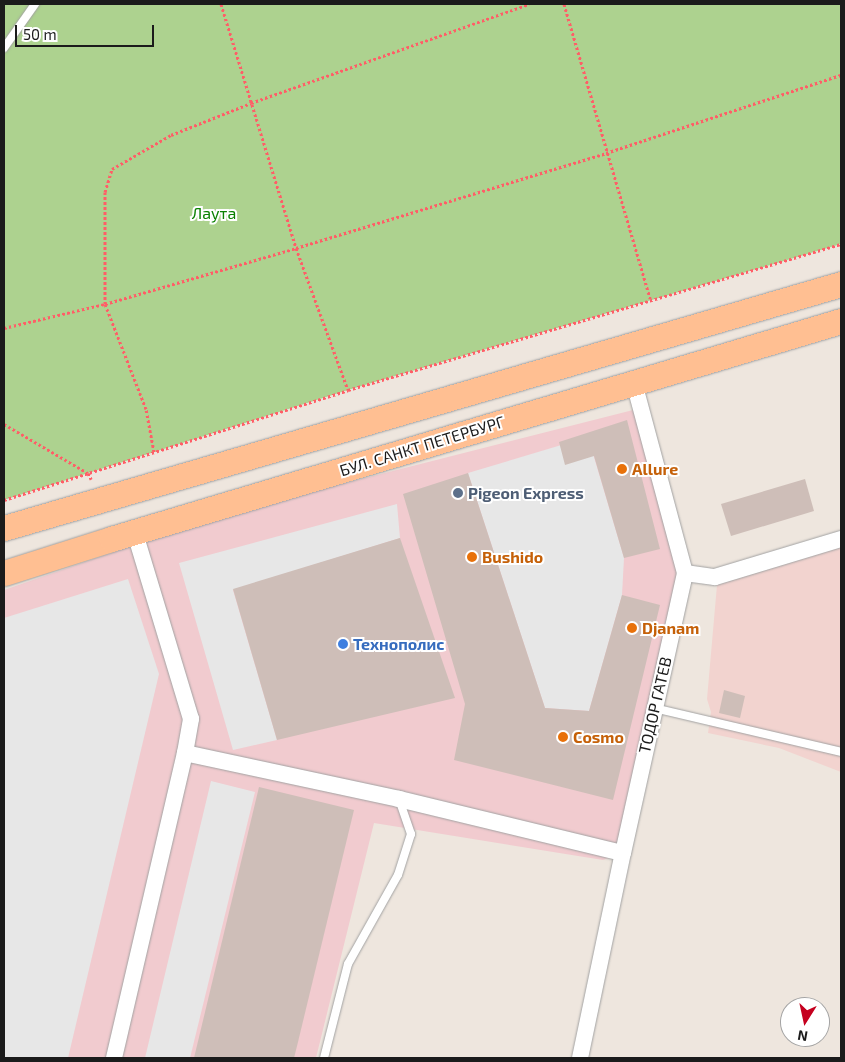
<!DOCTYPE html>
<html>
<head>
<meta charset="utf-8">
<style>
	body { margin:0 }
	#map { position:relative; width:845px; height:1062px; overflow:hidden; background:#eee6de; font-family:"Exo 2",sans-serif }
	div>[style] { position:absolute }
	.commercial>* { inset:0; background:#f1cbcf }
	.military>* { inset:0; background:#f2d3cf }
	.forest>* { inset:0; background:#add28f }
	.parking>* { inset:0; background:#e7e7e7 }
	.building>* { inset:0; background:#cebeb8 }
	.path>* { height:3px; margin-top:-1.5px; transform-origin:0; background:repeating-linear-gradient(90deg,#ff5e67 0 2.5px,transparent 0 5px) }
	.roads { filter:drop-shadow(0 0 1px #a2a2a2) drop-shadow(0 0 1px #a2a2a2) }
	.service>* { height:8px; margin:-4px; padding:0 4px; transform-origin:4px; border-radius:4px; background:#fff }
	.minor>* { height:16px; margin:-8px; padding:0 8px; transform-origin:8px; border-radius:8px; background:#fff }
	.primary>* { height:25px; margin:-12.5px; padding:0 12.5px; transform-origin:12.5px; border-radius:12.5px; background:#ffbf92 }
	.dots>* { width:14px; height:14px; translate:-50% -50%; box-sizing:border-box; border:2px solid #fff; border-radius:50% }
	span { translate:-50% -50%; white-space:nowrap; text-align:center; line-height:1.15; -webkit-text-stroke:4px #fff; paint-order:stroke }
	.park-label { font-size:16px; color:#0a8101 }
	.street-label { font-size:16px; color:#1b1b1b }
	.food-label { font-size:16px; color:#c56008; font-weight:700 }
	.left { translate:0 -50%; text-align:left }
	.service-label { font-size:16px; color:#4e5e75; font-weight:700 }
	.shop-label { font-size:16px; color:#366cbe; font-weight:700 }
	.frame { position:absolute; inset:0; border:5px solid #1b1b1b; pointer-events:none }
	.north { position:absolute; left:780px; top:997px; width:50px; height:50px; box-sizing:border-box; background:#fff; border:1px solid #a4a4a4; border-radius:50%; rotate:190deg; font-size:14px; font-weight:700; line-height:20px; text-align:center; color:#1b1b1b }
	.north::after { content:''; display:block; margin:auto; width:18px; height:22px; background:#c5001f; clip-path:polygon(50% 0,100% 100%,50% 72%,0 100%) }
	.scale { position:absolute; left:15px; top:25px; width:139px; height:22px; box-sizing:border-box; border:2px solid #1b1b1b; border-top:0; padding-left:6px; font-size:15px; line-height:18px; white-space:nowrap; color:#1b1b1b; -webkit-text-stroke:4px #fff; paint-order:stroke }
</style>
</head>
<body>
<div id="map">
	<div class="commercial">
		<i style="clip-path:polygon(641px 408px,685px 573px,623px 853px,603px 860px,374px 823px,316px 1058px,4px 1058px,4px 590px,224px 514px)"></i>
	</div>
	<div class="military">
		<i style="clip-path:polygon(841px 547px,841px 772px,779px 748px,708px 733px,711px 712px,707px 699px,717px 585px)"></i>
	</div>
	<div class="forest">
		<i style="clip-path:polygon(4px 4px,841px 4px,841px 244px,348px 390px,4px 500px)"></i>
	</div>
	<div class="parking">
		<i style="clip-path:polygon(588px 437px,624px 558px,622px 595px,589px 711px,545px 708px,468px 473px)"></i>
		<i style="clip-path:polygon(397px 504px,400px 538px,233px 590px,277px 740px,233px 750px,179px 563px)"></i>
		<i style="clip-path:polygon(128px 579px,159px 674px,68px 1058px,4px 1058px,4px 618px)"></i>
		<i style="clip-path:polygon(211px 781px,255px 792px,190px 1058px,145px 1058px)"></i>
	</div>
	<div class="building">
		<i style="clip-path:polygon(627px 420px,660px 549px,624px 558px,594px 456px,565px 465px,559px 442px)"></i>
		<i style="clip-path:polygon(468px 473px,545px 708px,589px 711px,622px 595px,660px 605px,613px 800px,454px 760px,465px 704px,403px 494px)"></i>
		<i style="clip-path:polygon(805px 479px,814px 511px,731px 536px,721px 504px)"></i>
		<i style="clip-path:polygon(400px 538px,455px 698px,277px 740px,233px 589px)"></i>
		<i style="clip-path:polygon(724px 690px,745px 696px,740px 718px,719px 713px)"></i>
		<i style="clip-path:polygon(259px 787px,354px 810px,298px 1042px,294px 1058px,194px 1058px)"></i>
	</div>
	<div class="path">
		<i style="left:221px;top:4px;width:255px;rotate:72.9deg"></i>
		<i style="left:296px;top:248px;width:151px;rotate:69.9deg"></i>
		<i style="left:564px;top:4px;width:307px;rotate:73.7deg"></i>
		<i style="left:4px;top:328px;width:104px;rotate:-13.4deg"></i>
		<i style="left:105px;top:304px;width:199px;rotate:-16.3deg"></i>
		<i style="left:296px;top:248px;width:324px;rotate:-17deg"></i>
		<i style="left:606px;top:153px;width:248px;rotate:-18.4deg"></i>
		<i style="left:4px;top:424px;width:97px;rotate:30.3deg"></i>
		<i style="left:88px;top:473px;width:7px;rotate:63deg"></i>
		<i style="left:154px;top:452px;width:44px;rotate:-100.5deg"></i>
		<i style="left:146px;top:409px;width:113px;rotate:-111.3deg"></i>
		<i style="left:105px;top:304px;width:112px;rotate:-90deg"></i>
		<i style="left:105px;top:192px;width:24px;rotate:-73deg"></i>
		<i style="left:112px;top:169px;width:68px;rotate:-30deg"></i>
		<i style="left:171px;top:135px;width:86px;rotate:-21.8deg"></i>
		<i style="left:251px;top:103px;width:295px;rotate:-19.6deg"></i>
		<i style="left:4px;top:500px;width:361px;rotate:-17.7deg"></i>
		<i style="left:348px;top:390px;width:514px;rotate:-16.5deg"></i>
	</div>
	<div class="roads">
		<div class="service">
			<i style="left:4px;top:48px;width:54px;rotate:-54.8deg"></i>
			<i style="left:654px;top:708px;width:192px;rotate:13.2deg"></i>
			<i style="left:324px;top:1058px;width:97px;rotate:-75.7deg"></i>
			<i style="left:348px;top:964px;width:102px;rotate:-60.7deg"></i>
			<i style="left:398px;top:875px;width:43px;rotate:-72.4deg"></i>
			<i style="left:411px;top:834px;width:37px;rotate:-109deg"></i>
		</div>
		<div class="minor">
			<i style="left:685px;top:573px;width:30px;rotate:8deg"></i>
			<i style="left:715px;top:577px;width:132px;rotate:-16.8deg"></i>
			<i style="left:185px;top:753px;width:219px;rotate:12.1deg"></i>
			<i style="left:399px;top:799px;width:230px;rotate:13.6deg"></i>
			<i style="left:114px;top:1058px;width:313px;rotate:-76.9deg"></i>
			<i style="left:185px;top:753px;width:35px;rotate:-80deg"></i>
			<i style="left:191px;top:719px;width:194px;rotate:-106.8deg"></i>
			<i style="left:580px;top:1058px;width:209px;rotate:-78.2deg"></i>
			<i style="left:623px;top:853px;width:287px;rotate:-77.5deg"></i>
			<i style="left:685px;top:573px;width:197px;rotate:-105deg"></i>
		</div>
		<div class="primary">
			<i style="left:4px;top:528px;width:872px;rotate:-16.25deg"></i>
			<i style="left:4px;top:573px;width:112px;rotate:-17.6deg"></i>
			<i style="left:111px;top:539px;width:762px;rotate:-16.63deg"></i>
		</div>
	</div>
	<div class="dots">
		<i style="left:622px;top:469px;background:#e8710a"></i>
		<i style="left:458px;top:493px;background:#5c6f8a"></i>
		<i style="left:472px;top:557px;background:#e8710a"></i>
		<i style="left:632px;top:628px;background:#e8710a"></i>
		<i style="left:343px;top:644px;background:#3f7fe0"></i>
		<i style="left:563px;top:737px;background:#e8710a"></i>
	</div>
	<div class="park-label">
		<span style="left:214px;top:213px">Лаута</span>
	</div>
	<div class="street-label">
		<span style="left:422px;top:446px;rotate:-17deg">БУЛ. САНКТ ПЕТЕРБУРГ</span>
		<span style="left:655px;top:705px;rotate:-77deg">ТОДОР ГАТЕВ</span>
	</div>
	<div class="food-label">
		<span class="left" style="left:632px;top:469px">Allure</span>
		<span class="left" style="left:482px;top:557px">Bushido</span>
		<span class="left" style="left:642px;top:628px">Djanam</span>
		<span class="left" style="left:573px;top:737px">Cosmo</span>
	</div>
	<div class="service-label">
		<span class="left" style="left:468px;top:493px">Pigeon Express</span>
	</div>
	<div class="shop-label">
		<span class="left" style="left:353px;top:644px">Технополис</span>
	</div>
	<div class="frame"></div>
	<div class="north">N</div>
	<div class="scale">50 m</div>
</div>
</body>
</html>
